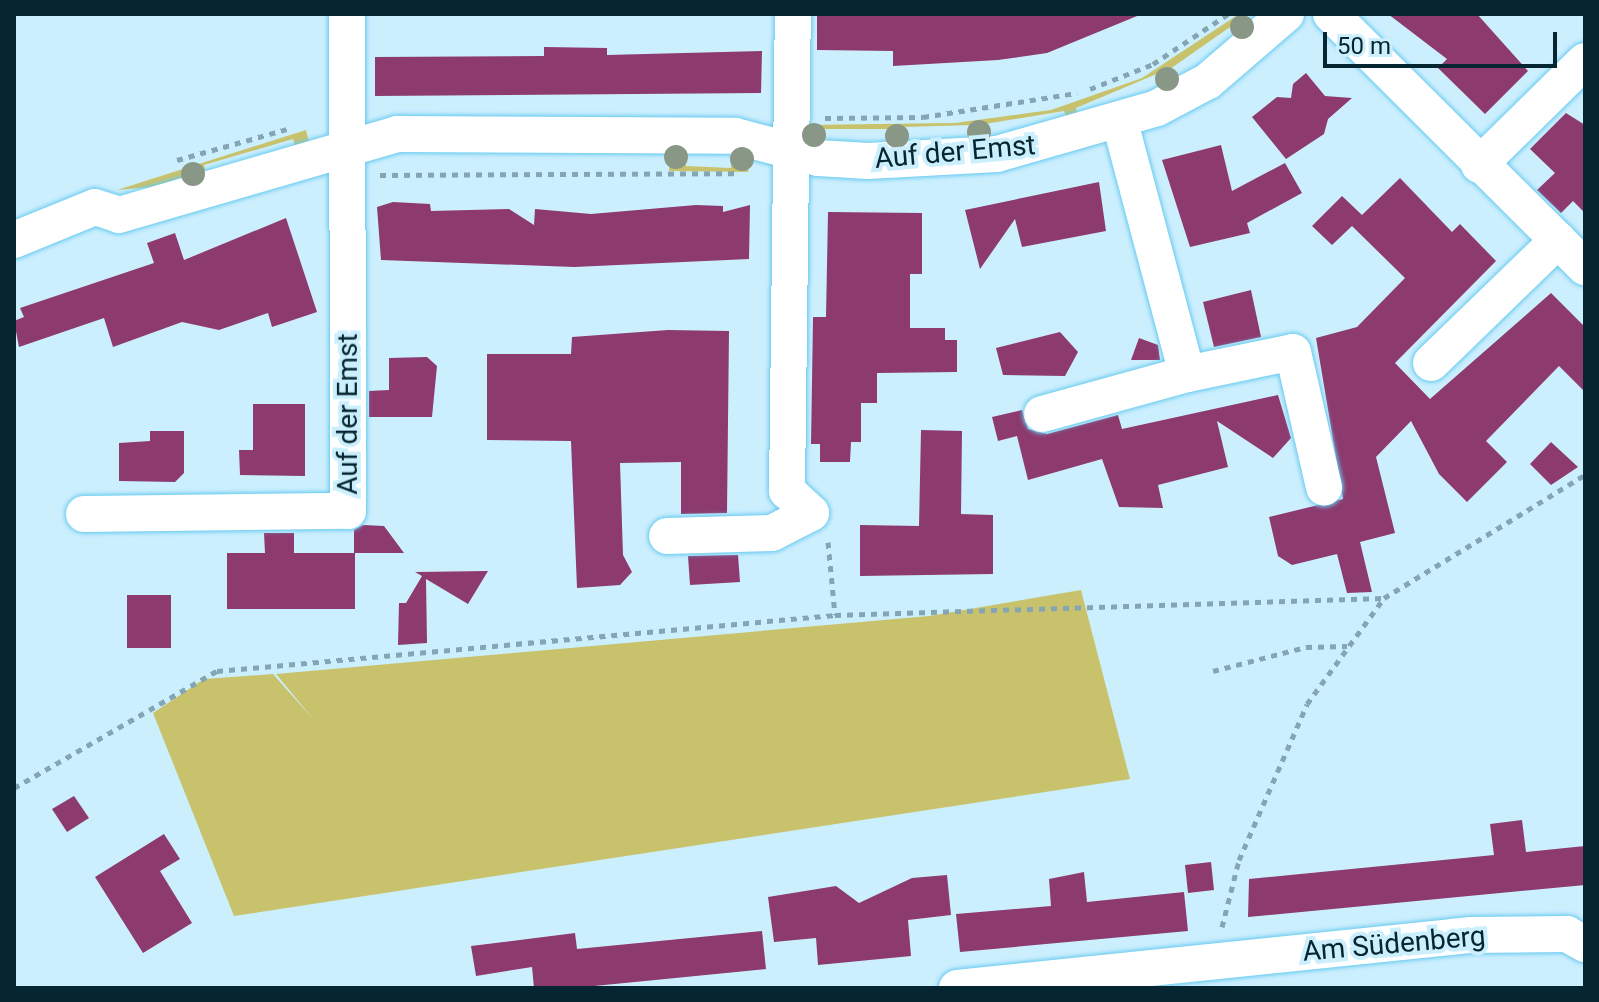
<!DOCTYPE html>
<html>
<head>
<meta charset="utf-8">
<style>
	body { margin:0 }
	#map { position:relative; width:1599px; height:1002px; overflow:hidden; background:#cceffe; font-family:Roboto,sans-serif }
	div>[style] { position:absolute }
	.green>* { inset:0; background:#c9c26c }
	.building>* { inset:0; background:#8d3a6e }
	.path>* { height:5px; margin-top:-2.5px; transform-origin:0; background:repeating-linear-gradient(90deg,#84a6b4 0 6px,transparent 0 12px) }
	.roads { filter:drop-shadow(0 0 2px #68caef) drop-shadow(0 0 2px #68caef) }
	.street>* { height:36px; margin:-18px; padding:0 18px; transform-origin:18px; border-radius:18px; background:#fff }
	.trees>* { width:24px; height:24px; margin:-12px; border-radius:50%; background:#899886 }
	span { translate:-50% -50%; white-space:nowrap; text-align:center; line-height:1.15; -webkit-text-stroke:8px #cceffe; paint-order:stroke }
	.street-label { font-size:28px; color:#052530 }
	.frame { position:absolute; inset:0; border:16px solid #052530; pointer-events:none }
	.scale { position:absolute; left:1323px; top:32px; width:234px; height:36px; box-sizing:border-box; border:4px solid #052530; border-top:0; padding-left:10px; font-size:24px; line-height:28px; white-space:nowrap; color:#052530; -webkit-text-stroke:6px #cceffe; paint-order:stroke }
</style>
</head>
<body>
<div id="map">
	<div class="green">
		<i style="clip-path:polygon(1239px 14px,1253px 33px,1244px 40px,1233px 25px,1170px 69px,1178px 85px,1167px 89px,1159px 73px,1076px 108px,1080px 126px,1070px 129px,1064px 111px,985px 124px,986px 143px,974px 145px,973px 125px,903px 127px,903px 147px,892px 147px,891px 129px,825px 129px,825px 147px,808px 140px,804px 125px,955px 123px,1051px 110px,1142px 78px)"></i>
		<i style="clip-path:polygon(306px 130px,311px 151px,298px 156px,293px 139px,204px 165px,208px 182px,117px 190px)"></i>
		<i style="clip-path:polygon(670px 147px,686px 148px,686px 166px,731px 168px,733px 150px,750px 154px,748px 172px,669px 171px)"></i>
		<i style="clip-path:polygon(1081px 590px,1130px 779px,234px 916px,153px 713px,204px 679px,273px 674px,313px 719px,276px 674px,929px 616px)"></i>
	</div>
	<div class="building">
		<i style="clip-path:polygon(1142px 14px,1047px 53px,998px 60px,893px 66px,893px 51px,817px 50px,817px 15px)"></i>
		<i style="clip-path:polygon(1388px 14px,1477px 14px,1528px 71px,1485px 114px,1438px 68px,1447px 59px)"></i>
		<i style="clip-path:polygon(544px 47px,607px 48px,607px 55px,762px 51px,761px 93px,375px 96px,375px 57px,544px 56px)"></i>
		<i style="clip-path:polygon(1306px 73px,1325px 96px,1352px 98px,1328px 119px,1324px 134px,1286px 159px,1252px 117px,1277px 97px,1291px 98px,1293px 84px)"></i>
		<i style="clip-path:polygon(1566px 113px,1585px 125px,1585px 213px,1573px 201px,1561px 213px,1537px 190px,1555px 173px,1530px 149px)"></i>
		<i style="clip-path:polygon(1221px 145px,1232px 191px,1285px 163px,1302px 193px,1247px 223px,1250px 233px,1190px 247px,1162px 160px)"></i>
		<i style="clip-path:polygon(1400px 178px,1452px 232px,1460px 224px,1496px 261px,1395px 363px,1430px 399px,1551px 293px,1585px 327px,1585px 392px,1559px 366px,1486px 441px,1507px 462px,1467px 502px,1439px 474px,1411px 421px,1376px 457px,1395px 533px,1360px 542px,1372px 592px,1347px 593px,1337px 554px,1292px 565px,1278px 556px,1269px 517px,1343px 499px,1316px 338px,1357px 327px,1405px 278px,1352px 226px,1332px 245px,1312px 226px,1342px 196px,1362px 215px)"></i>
		<i style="clip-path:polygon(1099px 182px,1106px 231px,1022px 247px,1015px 219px,980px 269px,965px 210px)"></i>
		<i style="clip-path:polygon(393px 202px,430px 204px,431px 211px,509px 209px,534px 225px,535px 209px,591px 214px,696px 205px,723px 206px,723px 212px,750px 205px,749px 259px,574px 267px,381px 260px,377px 207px)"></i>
		<i style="clip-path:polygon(828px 212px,922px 213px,922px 274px,910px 274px,910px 328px,945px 328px,945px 340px,957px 340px,957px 372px,877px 373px,877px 403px,861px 403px,861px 442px,851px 442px,850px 462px,820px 462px,820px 444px,811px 444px,813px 317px,826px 317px)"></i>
		<i style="clip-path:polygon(286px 218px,317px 312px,272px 327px,268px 313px,219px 330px,182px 322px,113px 347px,104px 318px,19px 347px,14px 321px,24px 317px,20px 308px,154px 263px,147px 243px,175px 233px,184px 260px)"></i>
		<i style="clip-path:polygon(1251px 290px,1261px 337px,1214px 347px,1203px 302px)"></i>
		<i style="clip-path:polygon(668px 330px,729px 331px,727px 513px,681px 514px,681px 462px,620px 463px,623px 555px,632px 572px,620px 585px,577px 588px,571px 441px,487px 440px,487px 354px,571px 354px,572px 337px)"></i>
		<i style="clip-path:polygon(1060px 332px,1078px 352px,1065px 376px,1003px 375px,996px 348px)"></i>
		<i style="clip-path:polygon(1139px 338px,1158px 345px,1160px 360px,1131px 360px)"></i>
		<i style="clip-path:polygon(427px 357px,437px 366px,432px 417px,369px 417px,369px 391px,389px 390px,389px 358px)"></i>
		<i style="clip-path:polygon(1278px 395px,1291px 438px,1273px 458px,1217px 421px,1228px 467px,1158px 485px,1163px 508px,1119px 507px,1102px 459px,1028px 480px,1017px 436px,998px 441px,992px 417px,1022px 410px,1028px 429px,1047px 434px,1118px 415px,1122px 429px)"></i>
		<i style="clip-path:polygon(253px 404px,305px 404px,305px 476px,240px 475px,239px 450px,253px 450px)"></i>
		<i style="clip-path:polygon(921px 430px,962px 431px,961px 514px,993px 515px,993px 574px,860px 576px,860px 525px,919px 526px)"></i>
		<i style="clip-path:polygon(150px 431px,184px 431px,184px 473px,175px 482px,119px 481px,119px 443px,150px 441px)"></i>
		<i style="clip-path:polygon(1551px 442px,1578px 467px,1551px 485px,1530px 464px)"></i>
		<i style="clip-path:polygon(363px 525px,384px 526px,404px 553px,355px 553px,355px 609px,227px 609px,227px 553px,265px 553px,264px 533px,294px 533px,294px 553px,354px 553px,354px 530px)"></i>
		<i style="clip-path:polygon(738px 555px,740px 582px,690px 585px,688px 556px)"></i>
		<i style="clip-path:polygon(488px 571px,468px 604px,426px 579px,427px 643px,398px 645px,399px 603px,406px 603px,422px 576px,415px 572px)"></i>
		<i style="clip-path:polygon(127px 595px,171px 595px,171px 648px,127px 648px)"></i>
		<i style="clip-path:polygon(74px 796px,89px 818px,67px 832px,52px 809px)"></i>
		<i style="clip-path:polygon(1522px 820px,1526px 852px,1585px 846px,1585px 885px,1248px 917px,1249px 879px,1494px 855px,1490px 824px)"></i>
		<i style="clip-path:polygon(164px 834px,180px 859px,160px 871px,192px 923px,143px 953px,95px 877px)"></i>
		<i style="clip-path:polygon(1211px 862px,1214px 890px,1188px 893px,1185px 865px)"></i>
		<i style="clip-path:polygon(1084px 872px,1087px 902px,1184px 892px,1188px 931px,960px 952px,956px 914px,1051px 906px,1049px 879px)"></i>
		<i style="clip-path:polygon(947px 875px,951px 915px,908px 920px,911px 956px,818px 965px,816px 938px,774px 942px,768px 897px,836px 886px,859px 903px,912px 878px)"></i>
		<i style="clip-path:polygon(762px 931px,766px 969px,574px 988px,534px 988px,532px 967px,476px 976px,471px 946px,575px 933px,577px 949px)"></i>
	</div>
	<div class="path">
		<i style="left:1090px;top:89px;width:68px;rotate:-21.6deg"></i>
		<i style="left:1153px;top:64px;width:90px;rotate:-33.7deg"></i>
		<i style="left:825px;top:118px;width:98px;rotate:-0.6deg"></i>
		<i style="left:923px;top:117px;width:156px;rotate:-8.9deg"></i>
		<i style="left:177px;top:160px;width:114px;rotate:-15.7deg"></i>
		<i style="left:380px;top:175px;width:354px;rotate:-0.3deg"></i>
		<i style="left:828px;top:542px;width:73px;rotate:84.5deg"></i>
		<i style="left:1213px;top:671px;width:96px;rotate:-14.5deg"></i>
		<i style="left:1306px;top:647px;width:41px;rotate:-1.4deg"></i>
		<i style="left:14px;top:788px;width:234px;rotate:-30deg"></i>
		<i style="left:217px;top:671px;width:621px;rotate:-5.18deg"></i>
		<i style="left:835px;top:615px;width:549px;rotate:-1.77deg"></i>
		<i style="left:1222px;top:927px;width:69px;rotate:-75.8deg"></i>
		<i style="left:1239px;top:860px;width:170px;rotate:-66.4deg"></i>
		<i style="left:1307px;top:704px;width:131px;rotate:-54deg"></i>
		<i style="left:1384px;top:598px;width:236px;rotate:-31.5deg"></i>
	</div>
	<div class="roads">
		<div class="street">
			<i style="left:1331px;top:14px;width:359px;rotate:44.9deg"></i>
			<i style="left:1479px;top:165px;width:148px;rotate:-44.5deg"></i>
			<i style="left:14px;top:240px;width:87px;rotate:-22.2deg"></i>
			<i style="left:95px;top:207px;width:25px;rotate:18deg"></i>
			<i style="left:119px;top:215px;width:290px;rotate:-16.2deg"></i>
			<i style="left:397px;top:134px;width:338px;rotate:0.3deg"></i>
			<i style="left:735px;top:136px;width:86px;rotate:14.8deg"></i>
			<i style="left:818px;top:158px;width:50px;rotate:3.4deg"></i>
			<i style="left:868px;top:161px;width:129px;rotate:-3.1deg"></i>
			<i style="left:997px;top:154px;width:166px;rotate:-16deg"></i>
			<i style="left:1157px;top:108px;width:58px;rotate:-27.9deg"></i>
			<i style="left:1208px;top:81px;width:103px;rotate:-40.7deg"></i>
			<i style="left:1431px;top:363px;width:177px;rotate:-44.1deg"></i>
			<i style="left:1187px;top:374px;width:108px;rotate:-11.7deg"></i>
			<i style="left:1293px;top:352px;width:139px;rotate:77.1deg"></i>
			<i style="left:1042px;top:414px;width:150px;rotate:-15.4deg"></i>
			<i style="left:1187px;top:374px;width:260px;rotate:-104.9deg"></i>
			<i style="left:84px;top:514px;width:264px;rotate:-0.7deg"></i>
			<i style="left:348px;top:511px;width:497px;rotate:-90.1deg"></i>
			<i style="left:667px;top:536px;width:105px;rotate:-1.6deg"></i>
			<i style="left:772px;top:533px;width:44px;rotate:-27.1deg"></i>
			<i style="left:811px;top:513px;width:33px;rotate:-137deg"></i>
			<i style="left:787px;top:491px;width:477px;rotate:-89.3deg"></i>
			<i style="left:957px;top:988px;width:517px;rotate:-5.89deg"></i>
			<i style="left:1471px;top:935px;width:96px;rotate:-0.6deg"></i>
			<i style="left:1567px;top:934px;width:21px;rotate:29deg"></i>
		</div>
	</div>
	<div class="trees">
		<i style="left:1242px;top:27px"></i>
		<i style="left:1167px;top:79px"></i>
		<i style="left:979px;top:132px"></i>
		<i style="left:814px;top:135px"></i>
		<i style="left:897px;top:136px"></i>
		<i style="left:676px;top:157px"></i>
		<i style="left:742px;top:159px"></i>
		<i style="left:193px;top:174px"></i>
	</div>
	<div class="street-label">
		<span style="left:955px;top:152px;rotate:-5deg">Auf der Emst</span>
		<span style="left:348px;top:414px;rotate:-90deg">Auf der Emst</span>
		<span style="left:1394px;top:944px;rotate:-5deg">Am Südenberg</span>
	</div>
	<div class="frame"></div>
	<div class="scale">50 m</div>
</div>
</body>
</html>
